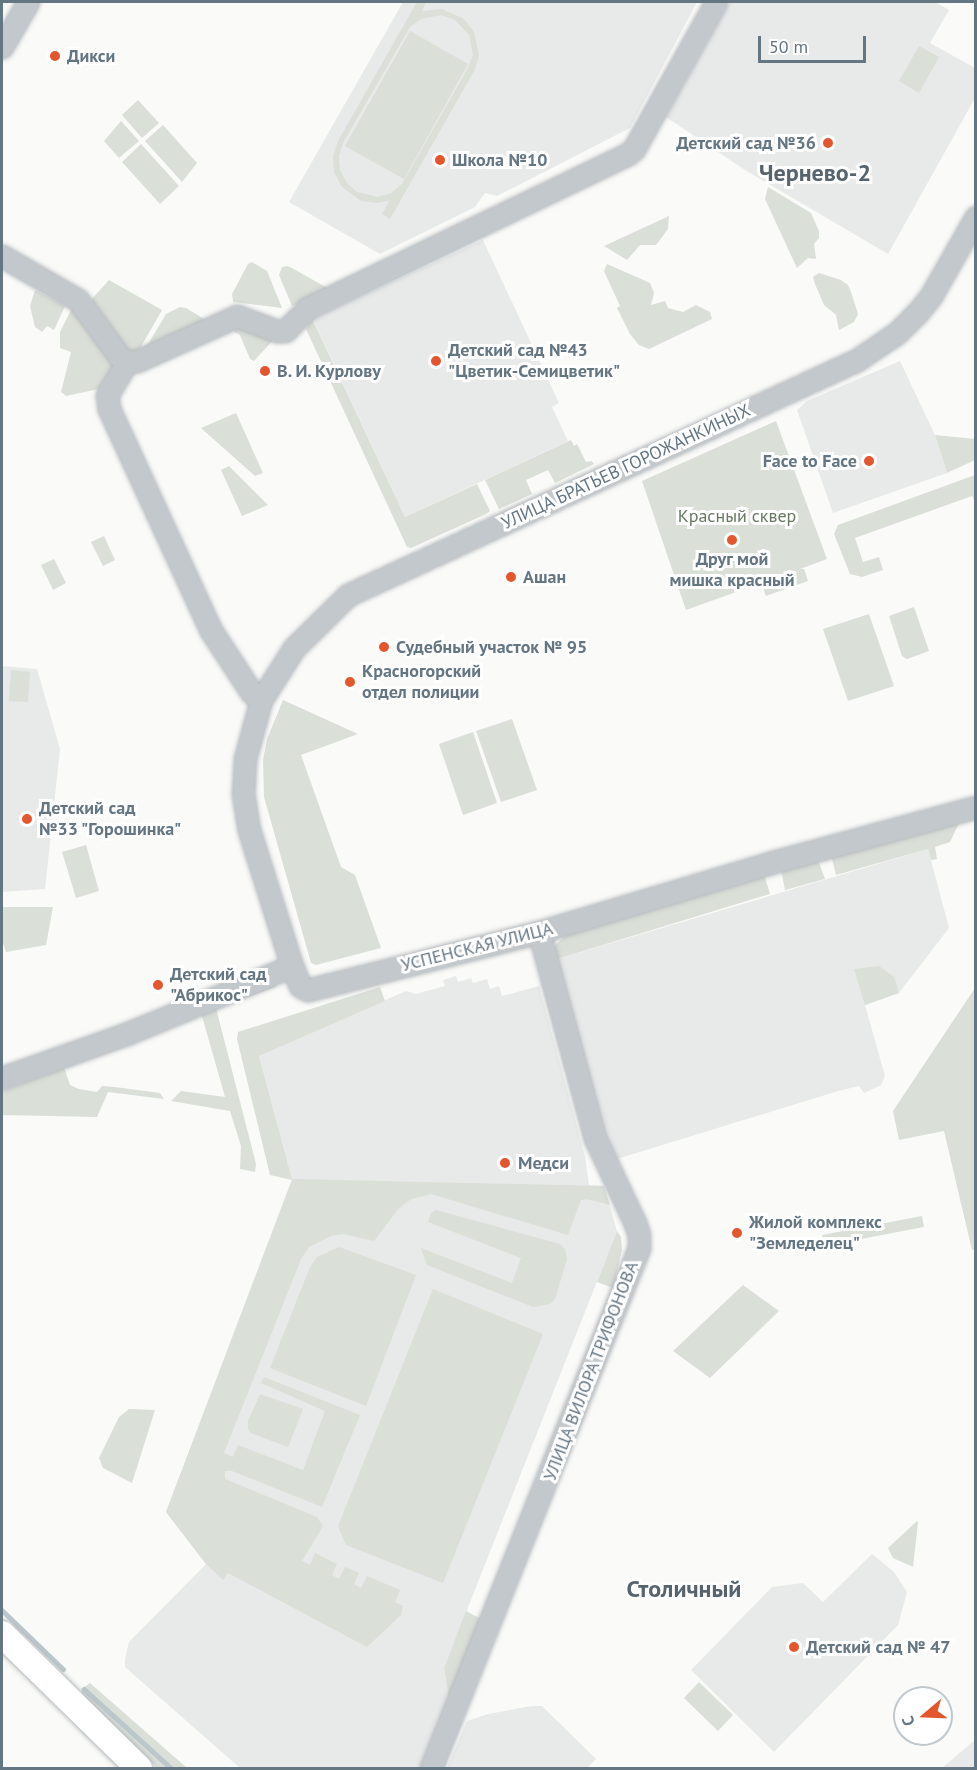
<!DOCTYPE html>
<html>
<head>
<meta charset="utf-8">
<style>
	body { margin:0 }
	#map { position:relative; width:977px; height:1770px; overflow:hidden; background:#fafaf8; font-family:"PT Sans",sans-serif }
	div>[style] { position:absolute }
	.built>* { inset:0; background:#e8e9e9 }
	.green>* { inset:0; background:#dadfd7 }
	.stream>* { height:4.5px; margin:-2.25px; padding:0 2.25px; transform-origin:2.25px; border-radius:2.25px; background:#bbc7cb }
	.roads { filter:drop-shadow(0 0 2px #b5babe) drop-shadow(0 0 2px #b5babe) }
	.minor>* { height:21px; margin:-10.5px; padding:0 10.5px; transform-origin:10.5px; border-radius:10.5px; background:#c3c8cc }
	.major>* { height:26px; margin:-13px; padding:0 13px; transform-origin:13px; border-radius:13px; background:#fff }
	.dots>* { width:16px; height:16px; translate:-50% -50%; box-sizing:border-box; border:3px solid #fff; border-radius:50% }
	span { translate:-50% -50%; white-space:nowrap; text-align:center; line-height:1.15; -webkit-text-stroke:6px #fff; paint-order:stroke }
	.poi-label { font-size:18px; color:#657683; font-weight:700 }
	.left { translate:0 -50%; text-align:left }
	.right { translate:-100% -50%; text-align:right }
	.street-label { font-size:18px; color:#657683 }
	.park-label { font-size:18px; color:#687a64 }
	.district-label { font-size:24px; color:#57646e; font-weight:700 }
	.frame { position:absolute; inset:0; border:3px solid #657683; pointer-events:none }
	.north { position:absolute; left:893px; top:1686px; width:60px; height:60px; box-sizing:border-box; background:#fff; border:2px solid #c1c8cd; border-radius:50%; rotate:251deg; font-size:16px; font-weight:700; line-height:24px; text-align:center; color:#657683 }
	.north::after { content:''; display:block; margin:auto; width:21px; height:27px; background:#e4572e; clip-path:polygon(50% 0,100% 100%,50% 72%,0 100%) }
	.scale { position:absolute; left:758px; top:36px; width:108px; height:27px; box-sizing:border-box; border:3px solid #657683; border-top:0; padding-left:8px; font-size:18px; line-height:21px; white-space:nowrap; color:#657683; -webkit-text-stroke:4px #fff; paint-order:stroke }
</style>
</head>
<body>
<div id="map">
	<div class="built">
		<i style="clip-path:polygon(403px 2px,697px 2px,630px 128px,497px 196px,485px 193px,475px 207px,380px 254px,289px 202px)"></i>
		<i style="clip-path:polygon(730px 2px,935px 2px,949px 10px,930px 43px,975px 68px,975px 98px,888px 254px,745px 170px,666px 117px)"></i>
		<i style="clip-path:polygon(483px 240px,559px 403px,552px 407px,568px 441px,405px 517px,313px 319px)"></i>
		<i style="clip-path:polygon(900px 361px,935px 435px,947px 473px,833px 513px,797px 410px,807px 401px)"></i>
		<i style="clip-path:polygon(2px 666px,37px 669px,60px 749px,45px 889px,2px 892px)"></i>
		<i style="clip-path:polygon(928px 849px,949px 928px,899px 993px,865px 1005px,885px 1076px,881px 1085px,864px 1093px,859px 1086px,838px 1091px,617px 1159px,606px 1139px,557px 959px)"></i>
		<i style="clip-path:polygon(456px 976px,458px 982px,471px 978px,473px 983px,487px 979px,490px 989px,499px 986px,502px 996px,539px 986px,585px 1156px,589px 1185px,604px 1186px,617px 1231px,444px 1668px,449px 1698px,420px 1768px,240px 1768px,125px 1667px,125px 1659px,129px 1642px,206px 1564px,166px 1512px,292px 1179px,259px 1056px,406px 991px,416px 994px,445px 986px,443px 980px)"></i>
		<i style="clip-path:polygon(872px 1554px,894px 1572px,907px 1592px,898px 1625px,774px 1752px,691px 1670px,772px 1587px,803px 1583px,823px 1602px)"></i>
		<i style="clip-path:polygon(532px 1706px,542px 1706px,596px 1759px,587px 1768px,447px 1768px,467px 1721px,488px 1714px)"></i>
		<i style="clip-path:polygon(975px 1740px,975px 1768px,942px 1768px)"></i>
	</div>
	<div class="green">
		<i style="clip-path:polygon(evenodd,417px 2px,426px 2px,422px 11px,442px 9px,464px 19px,474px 32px,479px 56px,474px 71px,390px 219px,382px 214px,390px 200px,378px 203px,361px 201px,342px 187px,334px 172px,333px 156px,338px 141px,417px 2px,441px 15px,455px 20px,469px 35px,473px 55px,468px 68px,402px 184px,391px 193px,378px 197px,357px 192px,347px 183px,340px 170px,339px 156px,343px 143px,410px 27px,421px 19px,441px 15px)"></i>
		<i style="clip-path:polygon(410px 31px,468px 64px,404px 179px,345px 146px)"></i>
		<i style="clip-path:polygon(919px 46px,939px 57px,919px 93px,899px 81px)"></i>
		<i style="clip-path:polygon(138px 100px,159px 123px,142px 138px,122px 115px)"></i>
		<i style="clip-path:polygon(121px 121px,139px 141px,119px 158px,104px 141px)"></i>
		<i style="clip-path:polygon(163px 125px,197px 163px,182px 182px,145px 141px)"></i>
		<i style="clip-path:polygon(141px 144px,179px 186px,160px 204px,122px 162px)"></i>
		<i style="clip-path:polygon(768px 187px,811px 213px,819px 231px,819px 238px,814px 244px,816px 259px,808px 258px,797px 268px,765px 199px)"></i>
		<i style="clip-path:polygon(669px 216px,668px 229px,656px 245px,640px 245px,627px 260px,604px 246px)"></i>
		<i style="clip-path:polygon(252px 262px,267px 271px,282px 308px,233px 302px,232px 294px,248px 264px)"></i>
		<i style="clip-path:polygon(607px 264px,650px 283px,654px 293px,651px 305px,665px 301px,668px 308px,683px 312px,696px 305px,710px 312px,712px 319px,649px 349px,639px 345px,630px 334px,617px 308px,620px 306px,604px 271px)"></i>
		<i style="clip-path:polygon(287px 266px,290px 267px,331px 290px,292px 306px,279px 275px,282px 267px)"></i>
		<i style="clip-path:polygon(819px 273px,841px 280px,848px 285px,851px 292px,858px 314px,854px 322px,839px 330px,836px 315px,824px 305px,815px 284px,813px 277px)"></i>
		<i style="clip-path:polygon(109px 280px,162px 310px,138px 352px,128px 352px,90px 301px)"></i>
		<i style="clip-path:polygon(35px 290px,65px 306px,54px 330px,47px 326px,42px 332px,35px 327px,30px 306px)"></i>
		<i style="clip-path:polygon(180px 307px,186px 308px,206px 320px,147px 346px,166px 314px)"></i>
		<i style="clip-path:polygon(72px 308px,116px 362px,99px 389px,66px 396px,61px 392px,71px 352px,60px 348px,60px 332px)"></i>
		<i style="clip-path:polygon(312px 318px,405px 517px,477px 484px,490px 511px,486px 514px,411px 548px,407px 547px,306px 329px)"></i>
		<i style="clip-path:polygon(236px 325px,276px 337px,254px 361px,250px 359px,240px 335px,234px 332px)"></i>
		<i style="clip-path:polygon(236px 413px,263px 473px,255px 476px,201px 428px)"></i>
		<i style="clip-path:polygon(776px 421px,827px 559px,800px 569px,804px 569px,808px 581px,766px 596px,761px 583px,686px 610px,642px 481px)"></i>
		<i style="clip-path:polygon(935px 435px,975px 439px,975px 460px,947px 473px)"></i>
		<i style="clip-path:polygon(571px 440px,574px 446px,577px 444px,586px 462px,592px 461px,594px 464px,555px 483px,548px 470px,526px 480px,532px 494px,499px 509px,485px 480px)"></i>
		<i style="clip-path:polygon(229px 466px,268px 505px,242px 516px,221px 470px)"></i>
		<i style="clip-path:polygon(975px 475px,975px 503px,972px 496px,855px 538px,863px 562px,879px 557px,883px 570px,862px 577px,850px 574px,834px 534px,838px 525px)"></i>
		<i style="clip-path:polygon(104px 536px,115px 560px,103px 566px,91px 542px)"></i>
		<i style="clip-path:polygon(54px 559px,66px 583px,53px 590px,41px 565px)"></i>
		<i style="clip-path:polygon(914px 607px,929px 651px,907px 659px,902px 656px,889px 616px)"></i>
		<i style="clip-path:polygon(869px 614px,894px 686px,848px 701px,823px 629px)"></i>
		<i style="clip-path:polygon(11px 670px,30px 672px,28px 702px,9px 701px)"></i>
		<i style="clip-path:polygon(283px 700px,358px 734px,301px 755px,341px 867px,355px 875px,381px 948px,316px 965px,311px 963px,264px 797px,263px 760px,267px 739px)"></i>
		<i style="clip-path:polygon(512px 719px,537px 790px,501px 802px,476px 731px)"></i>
		<i style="clip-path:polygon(473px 732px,497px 803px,463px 815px,439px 744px)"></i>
		<i style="clip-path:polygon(960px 821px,950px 842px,935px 847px,937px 859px,931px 860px,928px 849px,836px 875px,831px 855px)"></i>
		<i style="clip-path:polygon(86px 845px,99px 891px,76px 898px,62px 852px)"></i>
		<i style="clip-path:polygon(818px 860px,825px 879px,785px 890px,781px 870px)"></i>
		<i style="clip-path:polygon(764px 874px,770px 894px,557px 959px,554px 946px,575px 927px)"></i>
		<i style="clip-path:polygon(2px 907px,53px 907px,46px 945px,6px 952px,2px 940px)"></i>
		<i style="clip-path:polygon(879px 966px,894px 977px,899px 993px,865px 1005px,854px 969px)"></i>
		<i style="clip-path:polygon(273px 978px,276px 987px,216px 1008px,256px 1164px,255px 1172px,240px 1169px,241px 1146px,230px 1111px,171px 1101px,181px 1091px,225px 1097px,200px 1009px)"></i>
		<i style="clip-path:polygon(380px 987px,385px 1001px,259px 1056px,292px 1179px,604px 1186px,610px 1205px,587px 1199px,581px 1200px,568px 1235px,431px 1194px,411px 1199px,399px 1208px,374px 1241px,343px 1234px,331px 1236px,309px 1247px,301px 1259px,224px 1453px,233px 1457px,238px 1445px,303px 1470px,325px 1411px,261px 1383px,264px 1377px,360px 1415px,322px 1507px,232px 1471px,225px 1471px,225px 1479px,317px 1517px,323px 1526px,302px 1561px,310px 1565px,315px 1553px,337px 1564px,332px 1575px,339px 1579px,345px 1567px,359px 1573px,354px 1584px,361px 1588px,367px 1576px,400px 1590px,395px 1602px,403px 1606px,401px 1615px,367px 1647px,228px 1573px,223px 1580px,206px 1564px,166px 1512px,292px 1180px,270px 1175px,237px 1039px,238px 1032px)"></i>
		<i style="clip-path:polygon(975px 988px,976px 1250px,972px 1250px,944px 1131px,899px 1140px,893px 1111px)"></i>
		<i style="clip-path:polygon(64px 1068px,70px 1085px,79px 1089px,97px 1092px,102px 1086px,115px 1087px,160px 1093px,164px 1099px,108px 1092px,97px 1117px,2px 1115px,2px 1091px)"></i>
		<i style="clip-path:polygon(436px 1210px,560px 1244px,565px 1249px,567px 1259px,555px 1299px,550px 1304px,533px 1307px,427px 1265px,421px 1248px,512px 1283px,521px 1258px,428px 1222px,431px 1213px)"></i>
		<i style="clip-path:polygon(922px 1216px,924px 1227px,824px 1246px,822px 1235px)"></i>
		<i style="clip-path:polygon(617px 1231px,621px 1237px,622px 1250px,613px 1288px,597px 1282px)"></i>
		<i style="clip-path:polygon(339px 1247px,416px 1275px,366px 1406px,270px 1368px,310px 1267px,317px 1257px)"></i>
		<i style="clip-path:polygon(743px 1285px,779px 1311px,710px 1378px,673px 1351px)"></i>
		<i style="clip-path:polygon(433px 1289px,543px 1334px,443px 1583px,346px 1545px,338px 1526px)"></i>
		<i style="clip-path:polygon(260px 1394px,303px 1409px,288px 1447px,251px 1433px,248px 1429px,248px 1421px)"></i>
		<i style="clip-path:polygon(129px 1409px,155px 1410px,132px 1483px,103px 1468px,99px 1458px,119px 1417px)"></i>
		<i style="clip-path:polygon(917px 1521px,918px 1523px,913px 1567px,893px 1558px,888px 1548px)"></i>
		<i style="clip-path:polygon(466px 1611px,481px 1619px,449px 1698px,444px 1668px)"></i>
		<i style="clip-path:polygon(699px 1682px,733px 1715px,718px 1731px,684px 1698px)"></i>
		<i style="clip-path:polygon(90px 1683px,187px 1768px,157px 1768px,81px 1695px,82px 1689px)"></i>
	</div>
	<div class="stream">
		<i style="left:2px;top:1610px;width:85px;rotate:44deg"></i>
		<i style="left:84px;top:1689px;width:118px;rotate:42.2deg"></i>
	</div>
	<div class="roads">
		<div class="minor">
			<i style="left:2px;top:47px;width:52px;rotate:-60deg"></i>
			<i style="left:976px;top:217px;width:91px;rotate:119.7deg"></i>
			<i style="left:931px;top:296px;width:21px;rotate:129deg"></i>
			<i style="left:918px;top:312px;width:30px;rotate:135deg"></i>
			<i style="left:897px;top:333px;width:48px;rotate:146deg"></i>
			<i style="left:857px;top:360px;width:561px;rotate:155.22deg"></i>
			<i style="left:348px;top:595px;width:76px;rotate:135.5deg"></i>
			<i style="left:294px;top:648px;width:62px;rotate:122.4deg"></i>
			<i style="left:261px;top:700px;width:61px;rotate:105.2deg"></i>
			<i style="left:245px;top:759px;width:34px;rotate:93deg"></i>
			<i style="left:243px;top:793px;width:37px;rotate:81deg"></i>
			<i style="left:249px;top:830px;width:143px;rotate:72.5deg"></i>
			<i style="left:292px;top:966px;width:22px;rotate:68deg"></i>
			<i style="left:300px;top:986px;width:9px;rotate:27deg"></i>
			<i style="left:308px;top:990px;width:238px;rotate:-14.1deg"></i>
			<i style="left:539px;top:932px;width:241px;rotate:-16.6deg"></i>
			<i style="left:770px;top:863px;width:213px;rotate:-15.2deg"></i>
			<i style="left:2px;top:256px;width:88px;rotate:30.1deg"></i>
			<i style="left:78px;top:300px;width:71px;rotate:53.6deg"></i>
			<i style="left:120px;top:357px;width:9px;rotate:36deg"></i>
			<i style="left:127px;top:362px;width:10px;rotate:-6deg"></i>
			<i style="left:137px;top:361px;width:110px;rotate:-24.2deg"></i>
			<i style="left:237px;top:316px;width:43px;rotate:20.6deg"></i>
			<i style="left:277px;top:331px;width:8px"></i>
			<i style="left:285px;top:331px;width:33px;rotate:-45deg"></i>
			<i style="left:308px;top:308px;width:355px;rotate:-25.7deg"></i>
			<i style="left:628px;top:154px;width:8px;rotate:-40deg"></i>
			<i style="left:634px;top:149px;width:168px;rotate:-60.8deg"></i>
			<i style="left:127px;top:362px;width:39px;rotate:121deg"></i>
			<i style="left:107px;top:395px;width:14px;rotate:82deg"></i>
			<i style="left:109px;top:409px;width:242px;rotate:65.3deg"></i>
			<i style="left:210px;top:629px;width:75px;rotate:56.9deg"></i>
			<i style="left:251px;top:692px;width:13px;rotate:39deg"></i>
			<i style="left:2px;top:1078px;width:132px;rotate:-19.5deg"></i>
			<i style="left:126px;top:1034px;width:179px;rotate:-22.3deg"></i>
			<i style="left:431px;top:1768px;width:560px;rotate:-68.2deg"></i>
			<i style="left:639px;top:1248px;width:13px;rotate:-90deg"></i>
			<i style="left:639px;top:1235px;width:13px;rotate:-108deg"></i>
			<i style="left:635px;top:1223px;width:94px;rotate:-115.2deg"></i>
			<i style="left:595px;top:1138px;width:213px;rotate:-105.2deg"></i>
		</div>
		<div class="major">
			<i style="left:2px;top:1634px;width:192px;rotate:44.4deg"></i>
		</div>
	</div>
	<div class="dots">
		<i style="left:55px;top:56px;background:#e4572e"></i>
		<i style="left:828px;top:143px;background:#e4572e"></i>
		<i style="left:440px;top:160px;background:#e4572e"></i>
		<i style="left:436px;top:361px;background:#e4572e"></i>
		<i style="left:265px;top:371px;background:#e4572e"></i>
		<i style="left:869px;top:461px;background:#e4572e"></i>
		<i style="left:732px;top:540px;background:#e4572e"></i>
		<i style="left:511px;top:577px;background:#e4572e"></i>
		<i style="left:384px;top:647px;background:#e4572e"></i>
		<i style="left:350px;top:682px;background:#e4572e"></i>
		<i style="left:27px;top:819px;background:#e4572e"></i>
		<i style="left:158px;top:985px;background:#e4572e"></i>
		<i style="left:505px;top:1163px;background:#e4572e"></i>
		<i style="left:737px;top:1233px;background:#e4572e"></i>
		<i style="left:794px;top:1647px;background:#e4572e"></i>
	</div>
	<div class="poi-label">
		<span class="left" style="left:67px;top:56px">Дикси</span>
		<span class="right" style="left:816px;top:143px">Детский сад №36</span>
		<span class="left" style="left:452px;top:160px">Школа №10</span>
		<span class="left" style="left:448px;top:361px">Детский сад №43<br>"Цветик-Семицветик"</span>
		<span class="left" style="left:277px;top:371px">В. И. Курлову</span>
		<span class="right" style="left:857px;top:461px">Face to Face</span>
		<span style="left:732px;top:570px">Друг мой<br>мишка красный</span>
		<span class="left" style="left:523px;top:577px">Ашан</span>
		<span class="left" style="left:396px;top:647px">Судебный участок № 95</span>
		<span class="left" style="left:362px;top:682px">Красногорский<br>отдел полиции</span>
		<span class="left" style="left:39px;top:819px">Детский сад<br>№33 "Горошинка"</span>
		<span class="left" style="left:170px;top:985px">Детский сад<br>"Абрикос"</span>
		<span class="left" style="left:518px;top:1163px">Медси</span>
		<span class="left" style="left:749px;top:1233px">Жилой комплекс<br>"Земледелец"</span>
		<span class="left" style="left:806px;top:1647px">Детский сад № 47</span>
	</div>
	<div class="street-label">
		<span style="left:626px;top:467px;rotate:-25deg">УЛИЦА БРАТЬЕВ ГОРОЖАНКИНЫХ</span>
		<span style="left:477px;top:947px;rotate:-14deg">УСПЕНСКАЯ УЛИЦА</span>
		<span style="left:591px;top:1371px;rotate:-69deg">УЛИЦА ВИЛОРА ТРИФОНОВА</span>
	</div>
	<div class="park-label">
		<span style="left:737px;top:516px">Красный сквер</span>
	</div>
	<div class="district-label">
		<span style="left:815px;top:173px">Чернево-2</span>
		<span style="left:684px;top:1589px">Столичный</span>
	</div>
	<div class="frame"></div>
	<div class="north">С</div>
	<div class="scale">50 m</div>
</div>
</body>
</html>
